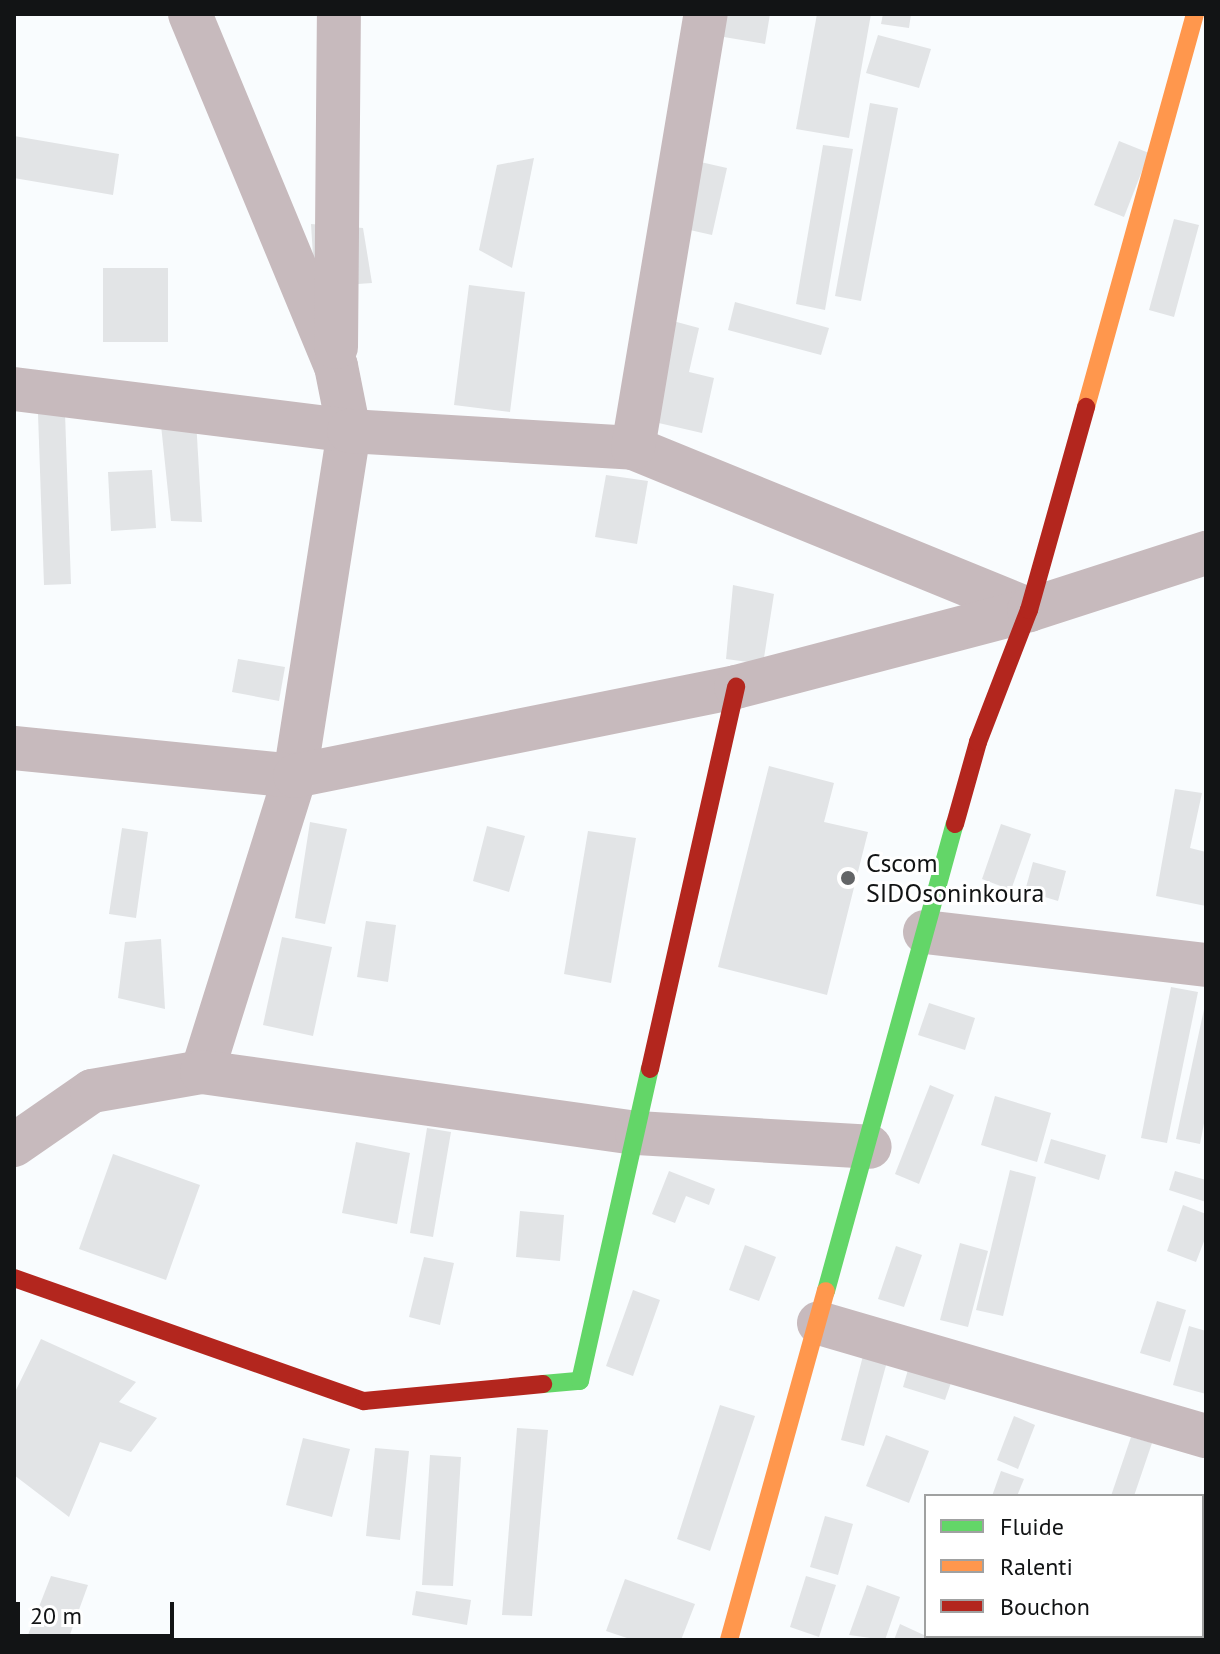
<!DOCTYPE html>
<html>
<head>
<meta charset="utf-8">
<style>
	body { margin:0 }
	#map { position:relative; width:1220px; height:1654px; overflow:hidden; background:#f9fcfe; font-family:"PT Sans",sans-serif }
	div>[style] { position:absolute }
	.building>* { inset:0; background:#e2e4e6 }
	.street>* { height:44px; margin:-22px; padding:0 22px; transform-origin:22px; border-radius:22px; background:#c7babd }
	.fast>* { height:18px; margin:-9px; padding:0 9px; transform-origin:9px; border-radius:9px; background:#63d668 }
	.slow>* { height:18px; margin:-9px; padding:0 9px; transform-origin:9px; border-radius:9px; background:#ff974d }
	.jam>* { height:18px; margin:-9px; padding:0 9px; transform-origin:9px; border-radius:9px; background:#b3261e }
	.dots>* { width:22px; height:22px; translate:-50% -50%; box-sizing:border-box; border:4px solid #fff; border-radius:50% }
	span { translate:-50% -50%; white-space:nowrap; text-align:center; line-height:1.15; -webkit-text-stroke:6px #fff; paint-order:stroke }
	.poi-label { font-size:26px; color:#121415 }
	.left { translate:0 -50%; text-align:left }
	.frame { position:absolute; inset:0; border:16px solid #121415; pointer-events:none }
	.legend { position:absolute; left:924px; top:1494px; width:280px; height:144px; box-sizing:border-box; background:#fff; border:2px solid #a0a1a1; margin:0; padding:10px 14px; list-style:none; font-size:24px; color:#121415 }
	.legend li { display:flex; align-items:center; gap:16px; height:40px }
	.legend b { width:40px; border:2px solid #a0a1a1 }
	.scale { position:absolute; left:16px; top:1602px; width:158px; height:36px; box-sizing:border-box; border:4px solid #121415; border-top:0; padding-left:10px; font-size:24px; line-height:28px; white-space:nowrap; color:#121415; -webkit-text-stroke:6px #fff; paint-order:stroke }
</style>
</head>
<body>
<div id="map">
	<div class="building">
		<i style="clip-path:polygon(722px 14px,770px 14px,765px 44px,718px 36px)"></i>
		<i style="clip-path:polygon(817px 14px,871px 14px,849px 138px,796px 129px)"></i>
		<i style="clip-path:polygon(883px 14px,911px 14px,909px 28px,881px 24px)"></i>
		<i style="clip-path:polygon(878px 35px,931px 49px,919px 88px,866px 73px)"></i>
		<i style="clip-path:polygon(870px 103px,898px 108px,861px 301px,835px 296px)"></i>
		<i style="clip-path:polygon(14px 136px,119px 154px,113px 195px,14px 178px)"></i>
		<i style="clip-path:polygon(1119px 141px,1149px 153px,1124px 217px,1094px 205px)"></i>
		<i style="clip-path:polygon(823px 145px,853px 149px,825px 310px,796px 304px)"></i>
		<i style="clip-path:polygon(534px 158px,512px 268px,479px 250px,497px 165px)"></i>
		<i style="clip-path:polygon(696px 161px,727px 168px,712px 235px,681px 228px)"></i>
		<i style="clip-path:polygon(1174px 219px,1199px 225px,1174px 317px,1149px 310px)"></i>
		<i style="clip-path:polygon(311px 224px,363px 228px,372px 283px,315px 287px)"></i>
		<i style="clip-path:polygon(103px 268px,168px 268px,168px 342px,103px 342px)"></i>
		<i style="clip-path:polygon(469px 285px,525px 292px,510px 412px,454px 405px)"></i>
		<i style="clip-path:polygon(735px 302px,829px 328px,821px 355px,728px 330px)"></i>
		<i style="clip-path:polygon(673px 321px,699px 328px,689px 372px,714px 378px,702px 433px,650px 421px)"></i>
		<i style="clip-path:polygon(65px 413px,71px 584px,44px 585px,38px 414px)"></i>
		<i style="clip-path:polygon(196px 420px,202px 522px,171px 521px,161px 425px)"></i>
		<i style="clip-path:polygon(152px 470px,156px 528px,111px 531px,108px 472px)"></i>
		<i style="clip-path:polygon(606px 475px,648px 481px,637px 544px,595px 537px)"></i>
		<i style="clip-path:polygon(733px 585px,774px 594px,763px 664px,726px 659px)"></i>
		<i style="clip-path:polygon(238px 659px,285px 667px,279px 701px,232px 692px)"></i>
		<i style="clip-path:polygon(769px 766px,834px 783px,824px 822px,868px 832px,827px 995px,718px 967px)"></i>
		<i style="clip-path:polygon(1175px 789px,1202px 793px,1190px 848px,1206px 852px,1206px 906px,1156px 896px)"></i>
		<i style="clip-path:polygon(310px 822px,347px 829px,325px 924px,295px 918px)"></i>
		<i style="clip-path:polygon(1001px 824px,1031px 834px,1011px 890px,982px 879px)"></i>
		<i style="clip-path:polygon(487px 826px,525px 836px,509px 892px,473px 881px)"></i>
		<i style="clip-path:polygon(122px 828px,148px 832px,136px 918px,109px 914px)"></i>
		<i style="clip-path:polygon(588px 831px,636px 838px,611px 983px,564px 974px)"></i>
		<i style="clip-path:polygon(1033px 862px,1066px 871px,1058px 901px,1025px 891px)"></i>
		<i style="clip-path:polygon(366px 921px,396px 925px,388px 982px,357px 977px)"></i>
		<i style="clip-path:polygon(282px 937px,332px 947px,313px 1036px,263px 1025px)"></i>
		<i style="clip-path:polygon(161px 939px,165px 1009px,118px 998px,125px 942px)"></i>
		<i style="clip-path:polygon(1171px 987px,1198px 992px,1167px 1143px,1141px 1138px)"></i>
		<i style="clip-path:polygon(1206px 1000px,1206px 1113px,1200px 1144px,1176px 1139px)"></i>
		<i style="clip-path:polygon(929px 1003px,975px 1018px,965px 1050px,918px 1035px)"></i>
		<i style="clip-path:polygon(930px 1085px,954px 1095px,919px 1184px,895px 1174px)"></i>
		<i style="clip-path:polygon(995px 1096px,1051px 1113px,1037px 1162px,981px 1145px)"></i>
		<i style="clip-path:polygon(427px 1128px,451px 1132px,433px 1237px,410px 1233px)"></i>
		<i style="clip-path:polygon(1051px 1139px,1106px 1155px,1099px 1180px,1044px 1163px)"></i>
		<i style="clip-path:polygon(356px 1142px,410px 1153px,397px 1224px,342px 1213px)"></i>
		<i style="clip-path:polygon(113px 1154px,200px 1185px,166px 1280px,79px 1249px)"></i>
		<i style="clip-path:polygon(1010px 1170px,1036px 1177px,1003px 1316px,976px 1310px)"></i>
		<i style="clip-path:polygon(669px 1171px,715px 1189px,709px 1205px,686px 1196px,675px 1223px,652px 1214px)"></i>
		<i style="clip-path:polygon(1175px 1171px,1206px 1180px,1206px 1202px,1169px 1190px)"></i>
		<i style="clip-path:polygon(1183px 1205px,1206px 1214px,1206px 1236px,1196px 1262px,1167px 1251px)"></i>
		<i style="clip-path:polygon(520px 1211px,564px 1215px,560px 1261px,516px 1257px)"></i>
		<i style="clip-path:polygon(960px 1243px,988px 1251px,968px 1327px,940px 1320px)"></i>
		<i style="clip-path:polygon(745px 1245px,776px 1257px,759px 1301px,729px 1290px)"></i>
		<i style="clip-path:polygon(896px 1246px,922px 1255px,904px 1307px,878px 1299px)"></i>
		<i style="clip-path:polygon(424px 1257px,454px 1263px,440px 1325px,409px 1317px)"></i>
		<i style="clip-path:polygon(633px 1290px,660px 1300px,633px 1376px,606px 1366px)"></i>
		<i style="clip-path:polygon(1157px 1301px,1186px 1310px,1170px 1362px,1140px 1353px)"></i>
		<i style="clip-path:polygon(1189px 1326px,1206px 1331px,1206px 1394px,1173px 1385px)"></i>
		<i style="clip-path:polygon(41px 1339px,136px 1382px,119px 1402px,157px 1418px,131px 1452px,100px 1442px,69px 1517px,14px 1475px,14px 1394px)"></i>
		<i style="clip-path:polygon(864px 1352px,888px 1358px,864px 1446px,841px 1440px)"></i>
		<i style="clip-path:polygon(910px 1363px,953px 1377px,945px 1400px,903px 1387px)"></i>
		<i style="clip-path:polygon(720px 1405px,755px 1416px,710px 1551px,677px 1539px)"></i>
		<i style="clip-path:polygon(1014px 1416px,1035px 1425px,1018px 1469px,997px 1460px)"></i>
		<i style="clip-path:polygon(517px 1428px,548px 1430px,532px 1616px,502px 1615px)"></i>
		<i style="clip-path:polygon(886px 1435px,929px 1451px,909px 1503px,866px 1486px)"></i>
		<i style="clip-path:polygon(1131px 1437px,1152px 1443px,1134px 1496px,1111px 1496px)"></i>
		<i style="clip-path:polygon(303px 1438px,350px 1449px,332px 1517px,286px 1505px)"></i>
		<i style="clip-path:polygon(375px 1448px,409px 1451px,400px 1540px,366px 1536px)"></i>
		<i style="clip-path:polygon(430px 1455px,461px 1457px,453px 1586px,422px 1585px)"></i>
		<i style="clip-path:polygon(1001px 1471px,1024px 1479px,1017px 1496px,992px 1496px)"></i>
		<i style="clip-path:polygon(825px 1516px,853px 1524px,838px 1575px,810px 1567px)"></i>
		<i style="clip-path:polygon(51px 1576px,88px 1585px,68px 1640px,26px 1640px)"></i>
		<i style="clip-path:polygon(806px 1576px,836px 1585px,819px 1637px,790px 1627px)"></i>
		<i style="clip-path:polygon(625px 1579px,695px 1604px,681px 1640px,633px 1640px,606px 1631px)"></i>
		<i style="clip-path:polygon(867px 1585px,900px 1597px,885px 1640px,849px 1635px)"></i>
		<i style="clip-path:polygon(416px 1591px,471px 1600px,467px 1625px,412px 1615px)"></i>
		<i style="clip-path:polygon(900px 1624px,926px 1636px,943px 1640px,894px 1640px)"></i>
	</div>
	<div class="street">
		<i style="left:190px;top:14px;width:381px;rotate:67.5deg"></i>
		<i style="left:336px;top:366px;width:66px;rotate:78.7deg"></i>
		<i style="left:349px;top:431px;width:349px;rotate:98.9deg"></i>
		<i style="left:295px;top:776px;width:310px;rotate:107.4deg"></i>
		<i style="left:336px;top:347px;width:333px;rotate:-89.5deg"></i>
		<i style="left:14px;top:389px;width:338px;rotate:7.1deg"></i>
		<i style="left:349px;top:431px;width:285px;rotate:3.4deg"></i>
		<i style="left:633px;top:448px;width:428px;rotate:22.2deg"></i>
		<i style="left:633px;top:448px;width:440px;rotate:-80.5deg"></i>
		<i style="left:14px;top:748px;width:282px;rotate:5.7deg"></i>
		<i style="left:295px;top:776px;width:450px;rotate:-11.4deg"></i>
		<i style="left:736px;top:687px;width:303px;rotate:-14.7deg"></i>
		<i style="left:1029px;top:610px;width:186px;rotate:-17.9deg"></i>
		<i style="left:925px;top:932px;width:283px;rotate:6.7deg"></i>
		<i style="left:14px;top:1145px;width:95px;rotate:-34.7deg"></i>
		<i style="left:92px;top:1091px;width:112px;rotate:-9.8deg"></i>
		<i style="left:202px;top:1072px;width:439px;rotate:8deg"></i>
		<i style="left:637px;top:1133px;width:233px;rotate:3.4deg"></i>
		<i style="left:819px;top:1323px;width:403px;rotate:16.3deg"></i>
	</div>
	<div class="fast">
		<i style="left:826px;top:1291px;width:484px;rotate:-74.6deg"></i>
		<i style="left:543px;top:1384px;width:37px;rotate:-5deg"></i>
		<i style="left:580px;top:1381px;width:320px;rotate:-77.4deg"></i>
	</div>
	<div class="slow">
		<i style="left:1086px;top:407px;width:408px;rotate:-74.5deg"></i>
		<i style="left:729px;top:1640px;width:362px;rotate:-74.5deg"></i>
	</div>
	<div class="jam">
		<i style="left:955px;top:824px;width:85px;rotate:-74.3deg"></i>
		<i style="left:978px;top:742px;width:142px;rotate:-68.9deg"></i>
		<i style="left:1029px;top:610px;width:211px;rotate:-74.3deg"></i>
		<i style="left:650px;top:1069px;width:392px;rotate:-77.3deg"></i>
		<i style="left:14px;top:1278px;width:371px;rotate:19.4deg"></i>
		<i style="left:364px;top:1401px;width:180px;rotate:-5.4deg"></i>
	</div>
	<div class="dots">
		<i style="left:848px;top:878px;background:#636567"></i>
	</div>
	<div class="poi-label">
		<span class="left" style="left:866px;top:878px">Cscom<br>SIDOsoninkoura</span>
	</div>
	<div class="frame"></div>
	<ul class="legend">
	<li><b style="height:10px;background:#63d668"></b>Fluide</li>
	<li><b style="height:10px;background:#ff974d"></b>Ralenti</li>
	<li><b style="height:10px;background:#b3261e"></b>Bouchon</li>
	</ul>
	<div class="scale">20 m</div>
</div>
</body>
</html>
